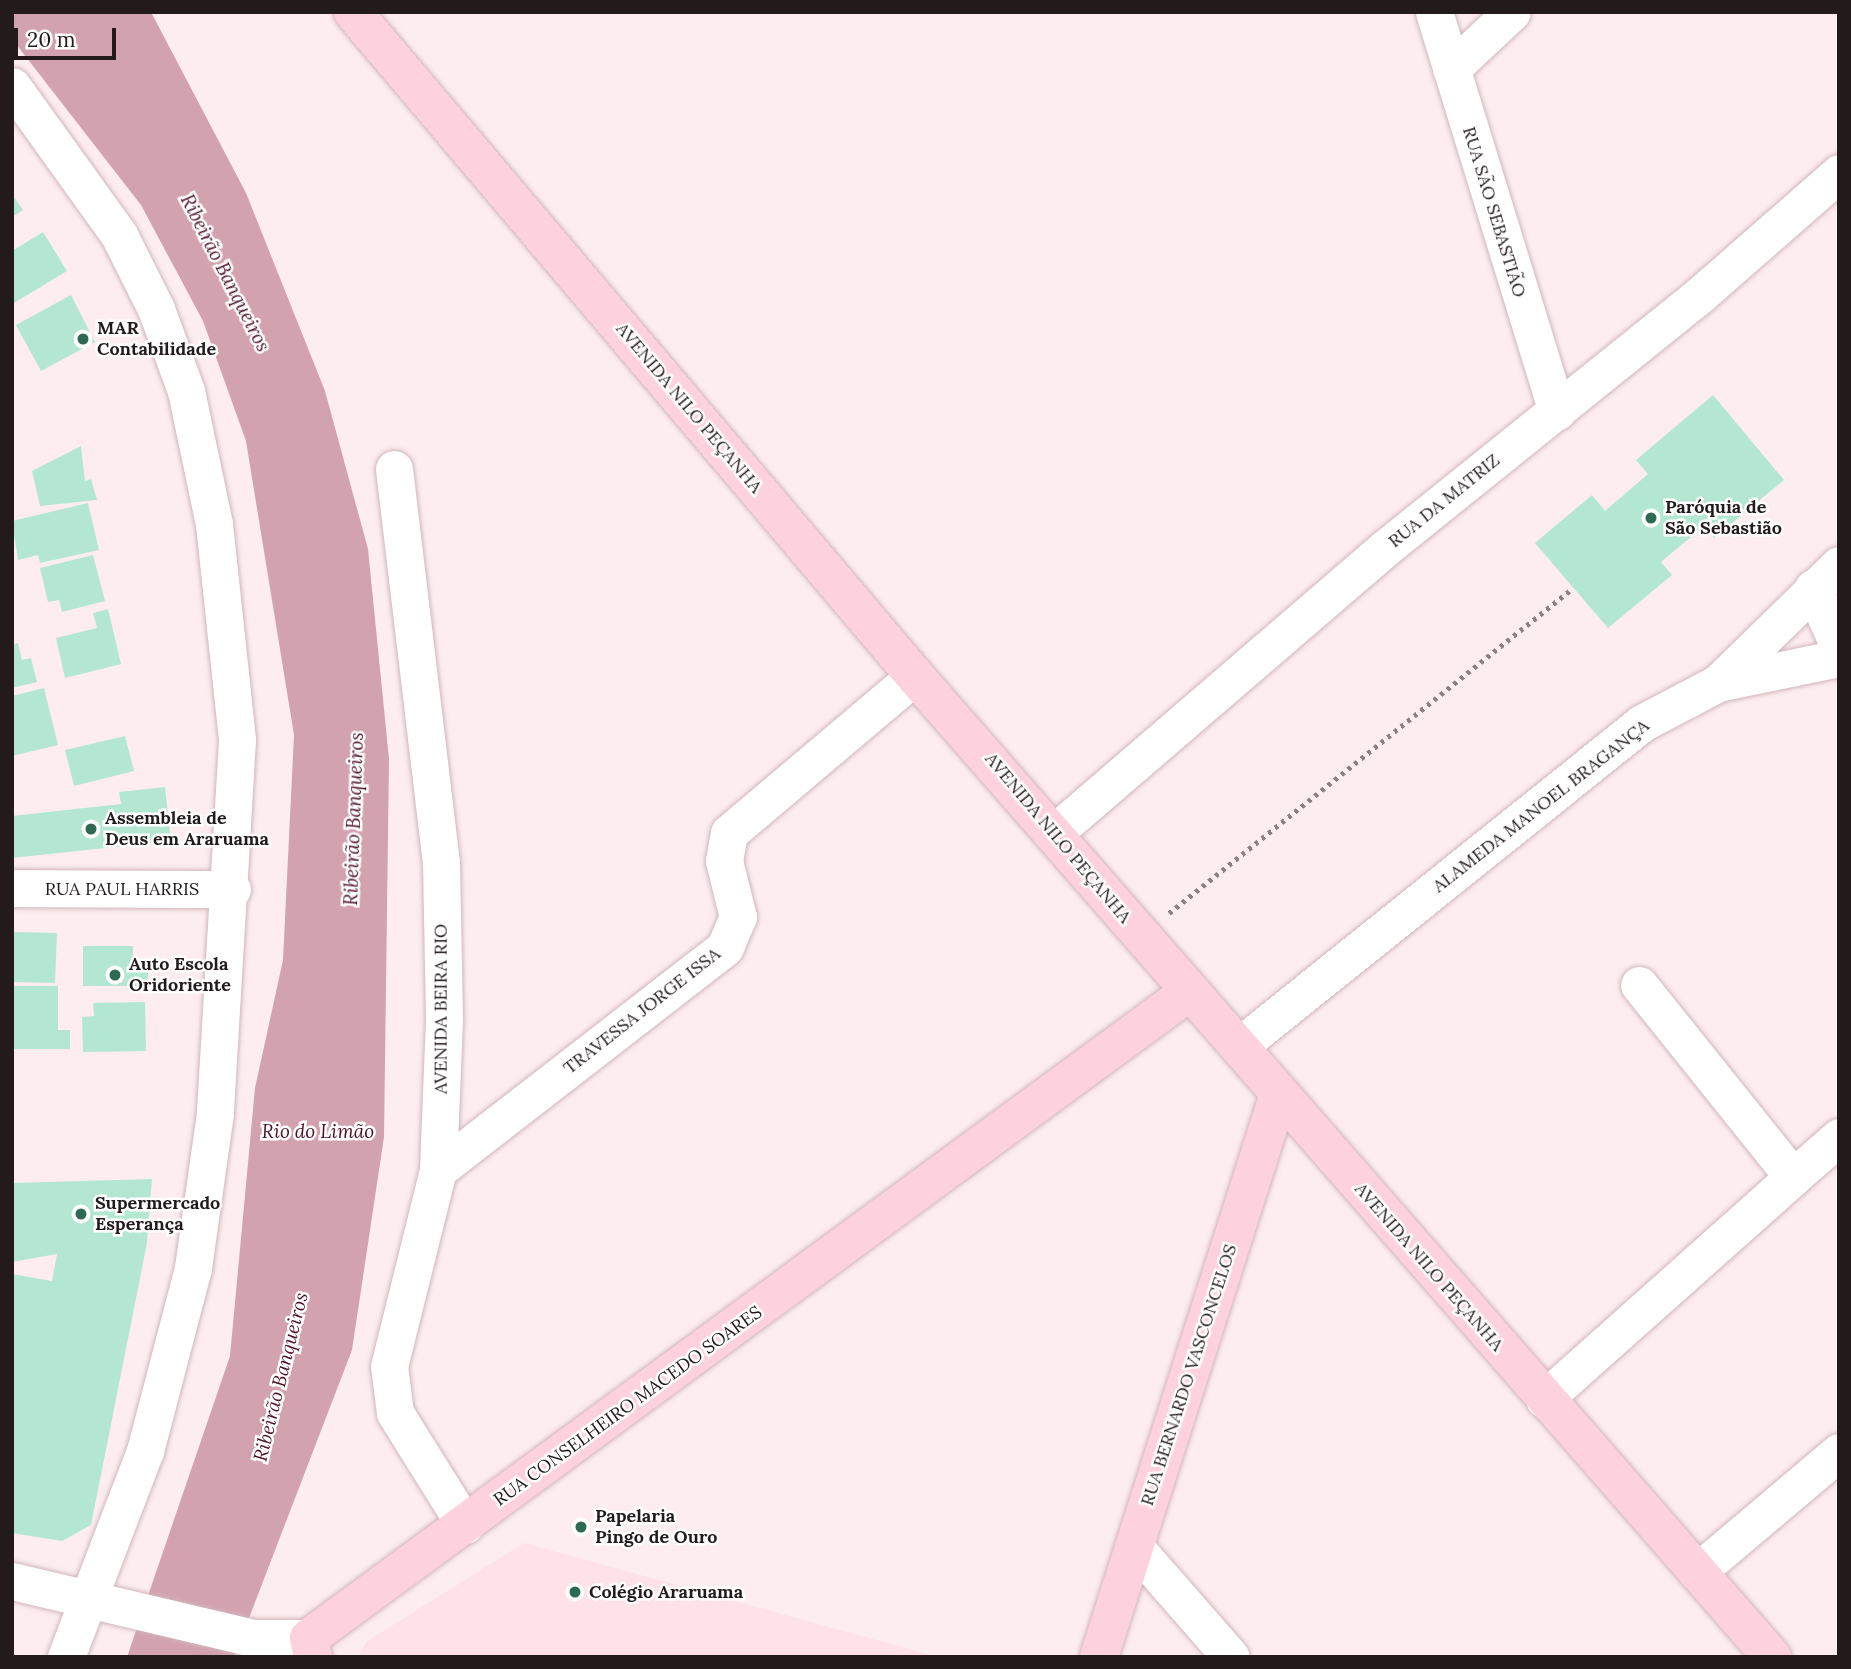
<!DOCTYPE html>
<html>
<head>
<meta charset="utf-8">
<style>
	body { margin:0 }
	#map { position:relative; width:1851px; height:1669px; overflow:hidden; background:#fdedf0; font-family:Lora,serif }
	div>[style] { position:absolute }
	.built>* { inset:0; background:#fee2e8 }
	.water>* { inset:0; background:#d3a2af }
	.building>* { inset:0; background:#b4e7d1 }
	.path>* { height:4.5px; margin-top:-2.25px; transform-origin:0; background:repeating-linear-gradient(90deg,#8c8083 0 3.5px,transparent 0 8.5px) }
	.roads { filter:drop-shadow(0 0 2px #d0b6bc) drop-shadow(0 0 2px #d0b6bc) }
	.minor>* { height:37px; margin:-18.5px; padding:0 18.5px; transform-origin:18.5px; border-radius:18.5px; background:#fff }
	.major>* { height:38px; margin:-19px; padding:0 19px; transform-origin:19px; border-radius:19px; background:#fdd1dd }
	.dots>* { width:19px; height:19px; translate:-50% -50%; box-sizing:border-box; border:4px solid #fff; border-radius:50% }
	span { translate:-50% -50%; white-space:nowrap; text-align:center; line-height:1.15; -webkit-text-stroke:5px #fff; paint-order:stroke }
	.street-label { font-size:18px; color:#231a1c }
	.poi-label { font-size:18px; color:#231a1c; font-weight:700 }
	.left { translate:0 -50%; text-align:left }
	.water-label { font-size:19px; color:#4c1127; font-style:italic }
	.frame { position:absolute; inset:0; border:14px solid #231a1c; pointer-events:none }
	.scale { position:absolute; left:14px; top:28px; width:102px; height:32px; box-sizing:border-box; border:4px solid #231a1c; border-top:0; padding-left:9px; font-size:21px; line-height:24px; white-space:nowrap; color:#231a1c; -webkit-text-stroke:5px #fff; paint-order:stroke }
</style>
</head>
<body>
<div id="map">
	<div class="built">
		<i style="clip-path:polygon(524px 1543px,938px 1657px,359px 1657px,366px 1642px)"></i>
	</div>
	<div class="water">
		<i style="clip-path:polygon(12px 12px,151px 12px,246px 193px,325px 391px,368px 549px,389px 759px,384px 1137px,352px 1350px,234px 1657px,127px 1657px,230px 1356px,255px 1088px,283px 960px,294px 735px,246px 441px,203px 321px,141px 205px,12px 39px)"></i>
	</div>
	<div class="building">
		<i style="clip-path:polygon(12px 194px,23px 210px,12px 217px)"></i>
		<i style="clip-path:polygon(43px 232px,67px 271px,14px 303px,12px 251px)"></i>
		<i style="clip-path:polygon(71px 295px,95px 342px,41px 371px,16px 325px)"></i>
		<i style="clip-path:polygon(1713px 395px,1784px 480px,1714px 538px,1704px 526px,1661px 562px,1672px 575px,1608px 628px,1535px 543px,1592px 495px,1605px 511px,1648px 474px,1636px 460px)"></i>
		<i style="clip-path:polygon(81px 446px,85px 481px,91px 479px,97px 500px,40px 506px,32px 471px)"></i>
		<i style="clip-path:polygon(88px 503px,99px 550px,40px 563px,38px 555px,18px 560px,12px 521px)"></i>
		<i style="clip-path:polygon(93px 555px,105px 601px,62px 612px,59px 600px,48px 602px,40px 568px)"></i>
		<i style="clip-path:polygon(108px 609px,121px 664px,65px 678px,56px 638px,97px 628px,93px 613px)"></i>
		<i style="clip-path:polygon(18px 643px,22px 660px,31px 658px,37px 682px,12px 688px,12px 645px)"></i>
		<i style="clip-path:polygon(44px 688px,58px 745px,12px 756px,12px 696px)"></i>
		<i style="clip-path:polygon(125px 736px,134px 771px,74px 786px,65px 750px)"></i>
		<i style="clip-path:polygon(165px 787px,171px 841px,12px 858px,12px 816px,121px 804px,119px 792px)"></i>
		<i style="clip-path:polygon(12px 932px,57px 933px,55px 983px,12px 982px)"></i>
		<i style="clip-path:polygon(83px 946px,133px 946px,133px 964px,148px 964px,148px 986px,83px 986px)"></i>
		<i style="clip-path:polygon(13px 986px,58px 986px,58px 1030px,70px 1030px,70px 1049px,13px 1049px)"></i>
		<i style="clip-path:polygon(145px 1002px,146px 1051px,83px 1052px,82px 1017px,94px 1016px,93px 1003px)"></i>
		<i style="clip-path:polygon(152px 1179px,147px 1243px,91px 1525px,62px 1541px,12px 1533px,12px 1274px,52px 1281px,57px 1254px,12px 1262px,12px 1183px)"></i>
	</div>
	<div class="path">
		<i style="left:1169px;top:913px;width:518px;rotate:-38.82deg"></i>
	</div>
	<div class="roads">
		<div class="minor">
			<i style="left:1434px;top:12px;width:418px;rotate:72.9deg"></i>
			<i style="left:1451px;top:69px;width:83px;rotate:-43.1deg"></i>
			<i style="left:12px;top:86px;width:183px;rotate:54.3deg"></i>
			<i style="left:119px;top:235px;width:83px;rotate:63.4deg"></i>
			<i style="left:156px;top:309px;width:87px;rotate:69.9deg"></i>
			<i style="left:186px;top:391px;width:136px;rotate:78.1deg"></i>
			<i style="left:214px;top:524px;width:217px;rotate:83.9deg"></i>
			<i style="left:237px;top:740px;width:374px;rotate:93.4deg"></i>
			<i style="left:215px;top:1113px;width:157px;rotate:98.1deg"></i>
			<i style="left:193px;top:1268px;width:189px;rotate:104.7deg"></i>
			<i style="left:145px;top:1451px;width:221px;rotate:111deg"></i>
			<i style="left:394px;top:469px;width:396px;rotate:83.2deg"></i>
			<i style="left:441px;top:862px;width:157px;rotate:88.9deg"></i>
			<i style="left:444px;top:1019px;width:151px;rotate:92.3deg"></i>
			<i style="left:438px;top:1170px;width:202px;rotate:104deg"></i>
			<i style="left:389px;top:1366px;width:47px;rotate:82.7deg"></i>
			<i style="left:395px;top:1413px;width:132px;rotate:58deg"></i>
			<i style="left:1813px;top:588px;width:64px;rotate:66.2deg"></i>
			<i style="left:1718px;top:683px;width:124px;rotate:-11.7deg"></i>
			<i style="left:1054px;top:833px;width:435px;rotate:-40.7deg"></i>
			<i style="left:1384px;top:549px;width:407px;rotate:-38.8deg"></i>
			<i style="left:1701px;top:294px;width:184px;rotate:-41.2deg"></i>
			<i style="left:12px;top:888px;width:220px;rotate:0.3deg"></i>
			<i style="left:1239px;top:1046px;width:516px;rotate:-38.71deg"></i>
			<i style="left:1642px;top:723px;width:86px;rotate:-27.8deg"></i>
			<i style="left:1718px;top:683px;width:169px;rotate:-44.3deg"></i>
			<i style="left:438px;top:1170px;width:363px;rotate:-37.8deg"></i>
			<i style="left:725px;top:947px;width:33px;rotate:-67deg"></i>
			<i style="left:738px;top:917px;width:58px;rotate:-104deg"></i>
			<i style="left:724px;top:861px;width:28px;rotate:-80deg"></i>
			<i style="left:729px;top:833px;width:243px;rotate:-40.2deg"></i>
			<i style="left:1793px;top:1177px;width:61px;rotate:-41deg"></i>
			<i style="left:1544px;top:1399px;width:334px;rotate:-41.7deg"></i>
			<i style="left:1793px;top:1177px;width:246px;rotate:-128.7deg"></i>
			<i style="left:1134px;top:1546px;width:147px;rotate:48.9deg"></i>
			<i style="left:1697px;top:1572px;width:186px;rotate:-40.2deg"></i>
			<i style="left:12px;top:1581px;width:249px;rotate:13.3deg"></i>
			<i style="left:254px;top:1638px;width:55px"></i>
		</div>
		<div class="major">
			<i style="left:353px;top:12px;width:870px;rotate:49.76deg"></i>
			<i style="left:915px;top:676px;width:1303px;rotate:48.86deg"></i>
			<i style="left:313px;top:1657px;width:19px;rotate:-102deg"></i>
			<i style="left:309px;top:1638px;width:1092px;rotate:-36.28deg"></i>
			<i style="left:1099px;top:1657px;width:591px;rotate:-72.27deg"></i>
		</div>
	</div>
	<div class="dots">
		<i style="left:83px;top:339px;background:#2d6953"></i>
		<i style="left:1651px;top:518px;background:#2d6953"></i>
		<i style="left:91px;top:829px;background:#2d6953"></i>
		<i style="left:115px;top:975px;background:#2d6953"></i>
		<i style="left:81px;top:1214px;background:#2d6953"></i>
		<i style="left:581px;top:1527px;background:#2d6953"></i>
		<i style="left:575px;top:1592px;background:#2d6953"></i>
	</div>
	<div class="street-label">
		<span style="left:1494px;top:212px;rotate:73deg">RUA SÃO SEBASTIÃO</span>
		<span style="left:689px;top:408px;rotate:50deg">AVENIDA NILO PEÇANHA</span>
		<span style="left:1444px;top:501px;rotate:-39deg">RUA DA MATRIZ</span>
		<span style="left:1541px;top:806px;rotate:-38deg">ALAMEDA MANOEL BRAGANÇA</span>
		<span style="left:1058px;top:838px;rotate:50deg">AVENIDA NILO PEÇANHA</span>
		<span style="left:122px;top:889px">RUA PAUL HARRIS</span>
		<span style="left:441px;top:1009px;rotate:-90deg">AVENIDA BEIRA RIO</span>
		<span style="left:642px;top:1011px;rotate:-38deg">TRAVESSA JORGE ISSA</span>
		<span style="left:1429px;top:1267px;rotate:49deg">AVENIDA NILO PEÇANHA</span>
		<span style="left:1189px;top:1375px;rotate:-72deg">RUA BERNARDO VASCONCELOS</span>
		<span style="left:628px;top:1406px;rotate:-36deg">RUA CONSELHEIRO MACEDO SOARES</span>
	</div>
	<div class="poi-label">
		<span class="left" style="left:97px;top:339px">MAR<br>Contabilidade</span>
		<span class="left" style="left:1665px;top:518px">Paróquia de<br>São Sebastião</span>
		<span class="left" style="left:105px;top:829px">Assembleia de<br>Deus em Araruama</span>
		<span class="left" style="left:129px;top:975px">Auto Escola<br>Oridoriente</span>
		<span class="left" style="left:95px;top:1214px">Supermercado<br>Esperança</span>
		<span class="left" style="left:595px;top:1527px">Papelaria<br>Pingo de Ouro</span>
		<span class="left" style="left:589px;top:1592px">Colégio Araruama</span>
	</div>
	<div class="water-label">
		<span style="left:225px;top:273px;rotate:63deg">Ribeirão Banqueiros</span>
		<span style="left:354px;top:819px;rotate:-88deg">Ribeirão Banqueiros</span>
		<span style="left:318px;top:1132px">Rio do Limão</span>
		<span style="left:281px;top:1377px;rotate:-76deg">Ribeirão Banqueiros</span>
	</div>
	<div class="frame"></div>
	<div class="scale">20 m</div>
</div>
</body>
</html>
